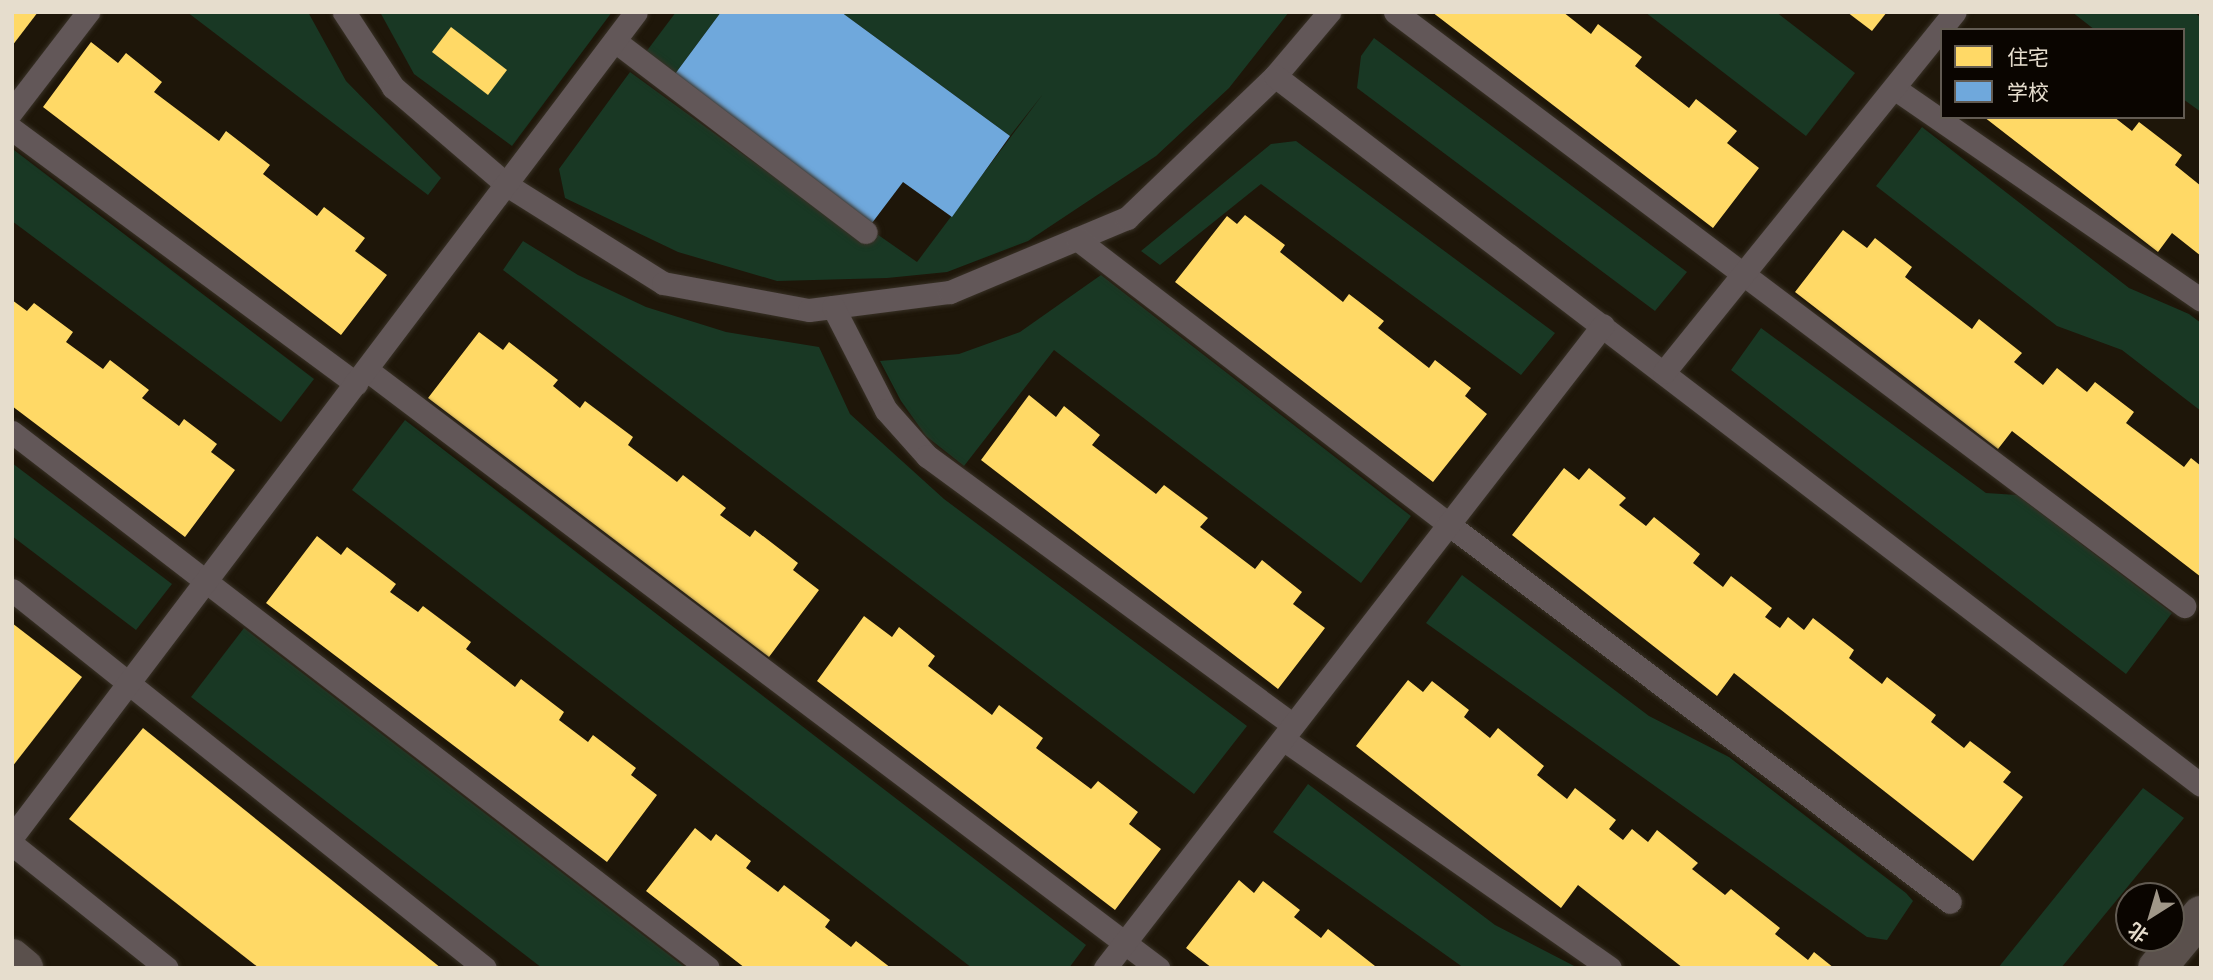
<!DOCTYPE html>
<html>
<head>
<meta charset="utf-8">
<style>
	body { margin:0 }
	#map { position:relative; width:2213px; height:980px; overflow:hidden; background:#1e1609; font-family:"DM Sans","Noto Sans SC",sans-serif }
	div>[style] { position:absolute }
	.green>* { inset:0; background:#193824 }
	.homes>* { inset:0; background:#ffd966 }
	.schools>* { inset:0; background:#6fa8dc }
	.roads { filter:drop-shadow(0 0 2px #383126) drop-shadow(0 0 2px #383126) }
	.lane>* { height:23px; margin:-11.5px; padding:0 11.5px; transform-origin:11.5px; border-radius:11.5px; background:#625758 }
	.secondary>* { height:38px; margin:-19px; padding:0 19px; transform-origin:19px; border-radius:19px; background:#5a504c }
	span { translate:-50% -50%; white-space:nowrap; text-align:center; line-height:1.15; -webkit-text-stroke:7px #0a0500; paint-order:stroke }
	.frame { position:absolute; inset:0; border:14px solid #e6ddcd; pointer-events:none }
	.legend { position:absolute; left:1940px; top:28px; width:245px; height:91px; box-sizing:border-box; background:#0a0500; border:2px solid #625b52; margin:0; padding:9px 12px; list-style:none; font-size:21px; color:#e6ddcd }
	.legend li { display:flex; align-items:center; gap:14px; height:35px }
	.legend b { width:35px; border:2px solid #625b52 }
	.north { position:absolute; left:2115px; top:882px; width:70px; height:70px; box-sizing:border-box; background:#0a0500; border:2px solid #625b52; border-radius:50%; rotate:217deg; font-size:19px; font-weight:700; line-height:28px; text-align:center; color:#e6ddcd }
	.north::after { content:''; display:block; margin:auto; width:24px; height:32px; background:#a09788; clip-path:polygon(50% 0,100% 100%,50% 72%,0 100%) }
</style>
</head>
<body>
<div id="map">
	<div class="green">
		<i style="clip-path:polygon(187px 12px,308px 12px,346px 81px,441px 178px,428px 195px)"></i>
		<i style="clip-path:polygon(380px 12px,612px 12px,512px 146px,414px 74px)"></i>
		<i style="clip-path:polygon(676px 12px,721px 12px,675px 74px,646px 52px)"></i>
		<i style="clip-path:polygon(841px 12px,1289px 12px,1229px 88px,1156px 156px,1028px 241px,947px 272px,887px 278px,777px 281px,678px 252px,565px 198px,559px 169px,630px 72px,865px 243px,874px 232px,917px 262px,1043px 94px,1010px 136px)"></i>
		<i style="clip-path:polygon(1645px 12px,1776px 12px,1855px 73px,1806px 136px)"></i>
		<i style="clip-path:polygon(2072px 12px,2194px 12px,2201px 18px,2201px 112px,2183px 99px,2183px 30px,2095px 30px)"></i>
		<i style="clip-path:polygon(1374px 38px,1687px 272px,1655px 311px,1357px 88px,1361px 56px)"></i>
		<i style="clip-path:polygon(1922px 127px,2129px 288px,2189px 314px,2201px 323px,2201px 411px,2122px 350px,2057px 326px,1876px 186px)"></i>
		<i style="clip-path:polygon(1296px 141px,1555px 333px,1521px 375px,1261px 184px,1160px 265px,1141px 251px,1271px 144px)"></i>
		<i style="clip-path:polygon(14px 150px,314px 379px,281px 422px,12px 221px)"></i>
		<i style="clip-path:polygon(523px 241px,578px 275px,646px 307px,726px 332px,819px 347px,850px 414px,944px 499px,1247px 726px,1194px 794px,503px 270px)"></i>
		<i style="clip-path:polygon(1101px 275px,1411px 516px,1361px 583px,1054px 350px,964px 466px,926px 436px,901px 401px,880px 361px,959px 354px,1020px 332px)"></i>
		<i style="clip-path:polygon(1761px 328px,1986px 493px,2017px 495px,2172px 613px,2126px 674px,1731px 370px)"></i>
		<i style="clip-path:polygon(405px 420px,1086px 945px,1069px 968px,972px 968px,352px 490px)"></i>
		<i style="clip-path:polygon(12px 463px,172px 584px,136px 630px,12px 536px)"></i>
		<i style="clip-path:polygon(1462px 575px,1649px 716px,1729px 757px,1906px 893px,1913px 901px,1887px 940px,1867px 937px,1426px 623px)"></i>
		<i style="clip-path:polygon(244px 628px,686px 968px,542px 968px,191px 697px)"></i>
		<i style="clip-path:polygon(1308px 784px,1495px 925px,1578px 968px,1464px 968px,1273px 832px)"></i>
		<i style="clip-path:polygon(2143px 788px,2184px 818px,2061px 968px,1998px 968px)"></i>
	</div>
	<div class="homes">
		<i style="clip-path:polygon(12px 12px,38px 12px,12px 46px)"></i>
		<i style="clip-path:polygon(1432px 12px,1563px 12px,1591px 34px,1598px 24px,1642px 57px,1635px 66px,1689px 108px,1696px 99px,1737px 131px,1727px 143px,1759px 168px,1713px 228px)"></i>
		<i style="clip-path:polygon(1847px 12px,1887px 12px,1872px 31px)"></i>
		<i style="clip-path:polygon(451px 27px,507px 70px,488px 95px,432px 52px)"></i>
		<i style="clip-path:polygon(91px 42px,118px 63px,126px 53px,162px 82px,154px 92px,219px 141px,226px 131px,270px 165px,263px 174px,317px 216px,324px 207px,365px 238px,355px 251px,387px 275px,341px 335px,43px 107px)"></i>
		<i style="clip-path:polygon(1984px 117px,2114px 117px,2132px 131px,2139px 122px,2182px 155px,2175px 165px,2201px 186px,2201px 256px,2172px 233px,2158px 252px)"></i>
		<i style="clip-path:polygon(1245px 215px,1285px 245px,1280px 252px,1343px 302px,1349px 294px,1384px 321px,1378px 328px,1429px 368px,1435px 360px,1471px 388px,1465px 396px,1487px 414px,1433px 482px,1175px 282px,1227px 216px,1237px 224px)"></i>
		<i style="clip-path:polygon(1843px 230px,1867px 248px,1875px 238px,1912px 267px,1905px 277px,1972px 329px,1979px 319px,2022px 353px,2014px 362px,2043px 385px,2057px 368px,2087px 392px,2095px 382px,2134px 412px,2126px 423px,2184px 467px,2191px 458px,2201px 466px,2201px 577px,2012px 431px,1998px 449px,1795px 292px)"></i>
		<i style="clip-path:polygon(12px 300px,27px 311px,34px 303px,73px 332px,66px 342px,103px 369px,110px 360px,149px 390px,142px 398px,179px 426px,184px 419px,217px 444px,211px 452px,235px 470px,185px 537px,12px 406px)"></i>
		<i style="clip-path:polygon(479px 332px,503px 350px,509px 342px,558px 380px,553px 386px,580px 408px,585px 401px,633px 437px,628px 445px,677px 482px,683px 475px,726px 508px,720px 515px,750px 537px,755px 530px,798px 563px,793px 570px,819px 590px,769px 657px,428px 398px)"></i>
		<i style="clip-path:polygon(1029px 395px,1056px 417px,1064px 406px,1100px 435px,1092px 445px,1156px 494px,1164px 485px,1208px 518px,1200px 527px,1255px 569px,1262px 560px,1302px 592px,1293px 604px,1325px 628px,1278px 689px,981px 460px)"></i>
		<i style="clip-path:polygon(1564px 468px,1579px 480px,1589px 468px,1626px 498px,1619px 505px,1646px 526px,1654px 517px,1700px 554px,1693px 563px,1723px 587px,1731px 576px,1772px 608px,1765px 617px,1780px 628px,1788px 617px,1804px 630px,1813px 618px,1854px 650px,1849px 658px,1882px 684px,1887px 677px,1936px 715px,1931px 722px,1964px 748px,1970px 741px,2011px 772px,2003px 782px,2023px 797px,1973px 861px,1734px 673px,1717px 696px,1512px 535px)"></i>
		<i style="clip-path:polygon(317px 536px,341px 555px,347px 547px,396px 584px,390px 592px,418px 612px,423px 606px,471px 642px,466px 649px,515px 687px,521px 679px,564px 712px,559px 720px,588px 742px,593px 735px,636px 768px,631px 775px,657px 795px,607px 862px,266px 603px)"></i>
		<i style="clip-path:polygon(864px 616px,892px 637px,899px 627px,935px 656px,928px 666px,992px 715px,999px 705px,1043px 738px,1036px 748px,1091px 789px,1098px 781px,1138px 812px,1129px 824px,1161px 849px,1115px 910px,817px 681px)"></i>
		<i style="clip-path:polygon(12px 623px,82px 677px,12px 767px)"></i>
		<i style="clip-path:polygon(1408px 680px,1423px 692px,1432px 681px,1469px 710px,1464px 717px,1490px 738px,1498px 728px,1544px 766px,1537px 775px,1567px 799px,1575px 788px,1616px 820px,1609px 829px,1623px 840px,1632px 829px,1648px 842px,1657px 830px,1698px 863px,1692px 869px,1725px 895px,1731px 889px,1780px 928px,1775px 934px,1808px 960px,1814px 952px,1834px 968px,1683px 968px,1578px 885px,1561px 908px,1356px 746px)"></i>
		<i style="clip-path:polygon(143px 728px,441px 968px,259px 968px,69px 819px)"></i>
		<i style="clip-path:polygon(695px 828px,711px 841px,716px 834px,751px 861px,746px 868px,778px 892px,784px 885px,830px 920px,825px 927px,851px 947px,856px 941px,891px 968px,745px 968px,646px 891px)"></i>
		<i style="clip-path:polygon(1239px 880px,1254px 893px,1263px 881px,1300px 910px,1294px 917px,1321px 938px,1328px 929px,1375px 966px,1212px 968px,1186px 948px)"></i>
	</div>
	<div class="schools">
		<i style="clip-path:polygon(721px 12px,841px 12px,1010px 136px,952px 217px,903px 182px,872px 223px,675px 74px)"></i>
	</div>
	<div class="roads">
		<div class="lane">
			<i style="left:344px;top:12px;width:90px;rotate:56.8deg"></i>
			<i style="left:393px;top:87px;width:150px;rotate:40.7deg"></i>
			<i style="left:507px;top:185px;width:184px;rotate:32.1deg"></i>
			<i style="left:663px;top:283px;width:148px;rotate:10.5deg"></i>
			<i style="left:809px;top:310px;width:142px;rotate:-7.3deg"></i>
			<i style="left:950px;top:292px;width:192px;rotate:-22.7deg"></i>
			<i style="left:1127px;top:218px;width:205px;rotate:-43.8deg"></i>
			<i style="left:1275px;top:76px;width:84px;rotate:-49.8deg"></i>
			<i style="left:1395px;top:12px;width:988px;rotate:36.97deg"></i>
			<i style="left:615px;top:41px;width:315px;rotate:37.3deg"></i>
			<i style="left:1275px;top:76px;width:1166px;rotate:37.44deg"></i>
			<i style="left:1894px;top:88px;width:373px;rotate:34.6deg"></i>
			<i style="left:12px;top:111px;width:125px;rotate:-52.5deg"></i>
			<i style="left:12px;top:129px;width:428px;rotate:36.5deg"></i>
			<i style="left:1077px;top:239px;width:468px;rotate:37.5deg"></i>
			<i style="left:1448px;top:524px;width:628px;rotate:36.98deg"></i>
			<i style="left:833px;top:307px;width:116px;rotate:62.8deg"></i>
			<i style="left:886px;top:410px;width:62px;rotate:48.3deg"></i>
			<i style="left:927px;top:456px;width:454px;rotate:36.3deg"></i>
			<i style="left:367px;top:370px;width:992px;rotate:37.09deg"></i>
			<i style="left:1664px;top:372px;width:463px;rotate:-51.1deg"></i>
			<i style="left:12px;top:432px;width:878px;rotate:37.6deg"></i>
			<i style="left:12px;top:590px;width:605px;rotate:38.63deg"></i>
			<i style="left:1283px;top:739px;width:399px;rotate:35deg"></i>
			<i style="left:12px;top:837px;width:1034px;rotate:-52.9deg"></i>
			<i style="left:12px;top:844px;width:198px;rotate:38.7deg"></i>
			<i style="left:1105px;top:968px;width:813px;rotate:-52.24deg"></i>
		</div>
		<div class="secondary">
			<i style="left:12px;top:958px;width:16px;rotate:40deg"></i>
			<i style="left:2157px;top:968px;width:69px;rotate:-50.3deg"></i>
		</div>
	</div>
	<div class="frame"></div>
	<ul class="legend">
	<li><b style="height:19px;background:#ffd966"></b>住宅</li>
	<li><b style="height:19px;background:#6fa8dc"></b>学校</li>
	</ul>
	<div class="north">北</div>
</div>
</body>
</html>
